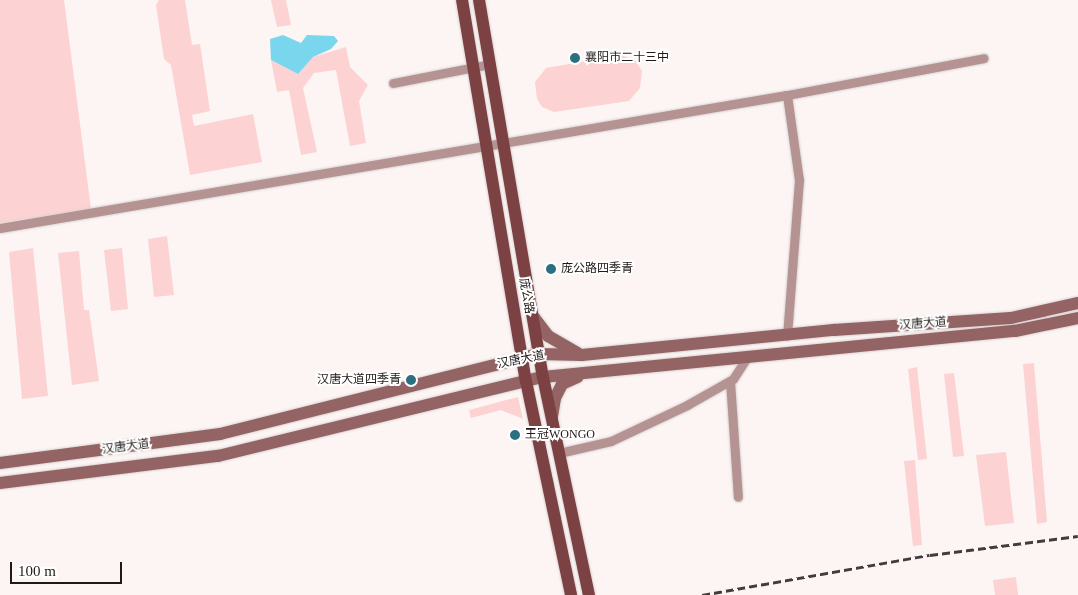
<!DOCTYPE html>
<html>
<head>
<meta charset="utf-8">
<style>
	body { margin:0 }
	#map { position:relative; width:1078px; height:595px; overflow:hidden; background:#fcf5f4; font-family:"Times New Roman","Noto Sans SC",serif }
	div>[style] { position:absolute }
	.green>* { inset:0; background:#fcd3d2 }
	.water>* { inset:0; background:#79d6ed }
	.roads { filter:drop-shadow(0 0 1px #d9d2d1) drop-shadow(0 0 1px #d9d2d1) }
	.street>* { height:9px; margin:-4.5px; padding:0 4.5px; transform-origin:4.5px; border-radius:4.5px; background:#b69393 }
	.secondary>* { height:12px; margin:-6px; padding:0 6px; transform-origin:6px; border-radius:6px; background:#946364 }
	.primary>* { height:12px; margin:-6px; padding:0 6px; transform-origin:6px; border-radius:6px; background:#7b4143 }
	.rail>* { height:2.5px; margin-top:-1.25px; transform-origin:0; background:repeating-linear-gradient(90deg,#433c3c 0 8px,transparent 0 12px) }
	.dots>* { width:14px; height:14px; translate:-50% -50%; box-sizing:border-box; border:2px solid #fff; border-radius:50% }
	span { translate:-50% -50%; white-space:nowrap; text-align:center; line-height:1.15; -webkit-text-stroke:4px #fff; paint-order:stroke }
	.poi-label { font-size:12px; color:#201919 }
	.left { translate:0 -50%; text-align:left }
	.right { translate:-100% -50%; text-align:right }
	.street-label { font-size:12px; color:#201919 }
	.scale { position:absolute; left:10px; top:562px; width:112px; height:22px; box-sizing:border-box; border:2px solid #201919; border-top:0; padding-left:6px; font-size:15px; line-height:18px; white-space:nowrap; color:#201919; -webkit-text-stroke:4px #fff; paint-order:stroke }
</style>
</head>
<body>
<div id="map">
	<div class="green">
		<i style="clip-path:polygon(0 0,64px 0,91px 209px,0 223px)"></i>
		<i style="clip-path:polygon(159px 0,185px 0,192px 45px,200px 44px,210px 111px,192px 115px,194px 126px,253px 114px,262px 162px,190px 175px,171px 65px,164px 59px,156px 5px)"></i>
		<i style="clip-path:polygon(271px 0,286px 0,291px 25px,277px 27px)"></i>
		<i style="clip-path:polygon(346px 47px,350px 67px,368px 85px,359px 101px,366px 143px,350px 146px,336px 70px,314px 73px,303px 88px,317px 152px,301px 155px,289px 90px,277px 92px,271px 60px,298px 74px,313px 57px)"></i>
		<i style="clip-path:polygon(621px 55px,635px 60px,642px 71px,640px 88px,629px 101px,554px 112px,542px 107px,537px 99px,535px 82px,546px 68px)"></i>
		<i style="clip-path:polygon(167px 236px,174px 295px,154px 297px,148px 239px)"></i>
		<i style="clip-path:polygon(33px 248px,48px 396px,22px 399px,9px 252px)"></i>
		<i style="clip-path:polygon(122px 248px,128px 309px,111px 311px,104px 250px)"></i>
		<i style="clip-path:polygon(79px 251px,84px 310px,89px 310px,99px 381px,72px 385px,58px 253px)"></i>
		<i style="clip-path:polygon(1034px 363px,1047px 522px,1037px 524px,1023px 364px)"></i>
		<i style="clip-path:polygon(917px 367px,927px 459px,918px 460px,908px 369px)"></i>
		<i style="clip-path:polygon(954px 373px,964px 456px,953px 457px,944px 374px)"></i>
		<i style="clip-path:polygon(518px 397px,523px 419px,501px 410px,471px 418px,469px 410px)"></i>
		<i style="clip-path:polygon(1006px 452px,1014px 523px,985px 526px,976px 455px)"></i>
		<i style="clip-path:polygon(915px 460px,922px 545px,913px 546px,904px 461px)"></i>
		<i style="clip-path:polygon(1016px 577px,1018px 595px,995px 595px,993px 580px)"></i>
	</div>
	<div class="water">
		<i style="clip-path:polygon(283px 35px,301px 43px,307px 35px,334px 36px,338px 41px,331px 49px,313px 57px,298px 74px,271px 60px,270px 39px)"></i>
	</div>
	<div class="roads">
		<div class="street">
			<i style="left:393px;top:83px;width:99px;rotate:-11.1deg"></i>
			<i style="left:787px;top:95px;width:200px;rotate:-10.6deg"></i>
			<i style="left:0;top:228px;width:798px;rotate:-9.59deg"></i>
			<i style="left:787px;top:95px;width:86px;rotate:82deg"></i>
			<i style="left:799px;top:180px;width:156px;rotate:94.4deg"></i>
			<i style="left:730px;top:381px;width:116px;rotate:86.1deg"></i>
			<i style="left:559px;top:453px;width:53px;rotate:-13deg"></i>
			<i style="left:611px;top:441px;width:84px;rotate:-25.3deg"></i>
			<i style="left:687px;top:405px;width:53px;rotate:-29.5deg"></i>
			<i style="left:733px;top:379px;width:24px;rotate:-57deg"></i>
		</div>
		<div class="secondary">
			<i style="left:533px;top:316px;width:25px;rotate:53deg"></i>
			<i style="left:548px;top:336px;width:34px;rotate:30deg"></i>
			<i style="left:552px;top:417px;width:19px;rotate:-81deg"></i>
			<i style="left:555px;top:398px;width:16px;rotate:-63deg"></i>
			<i style="left:562px;top:384px;width:17px;rotate:-24deg"></i>
			<i style="left:0;top:463px;width:222px;rotate:-7.5deg"></i>
			<i style="left:220px;top:434px;width:329px;rotate:-14.1deg"></i>
			<i style="left:539px;top:354px;width:43px;rotate:1.3deg"></i>
			<i style="left:582px;top:355px;width:253px;rotate:-5.7deg"></i>
			<i style="left:834px;top:330px;width:177px;rotate:-3.9deg"></i>
			<i style="left:1011px;top:318px;width:69px;rotate:-12.6deg"></i>
			<i style="left:0;top:483px;width:220px;rotate:-7.1deg"></i>
			<i style="left:218px;top:456px;width:334px;rotate:-13.7deg"></i>
			<i style="left:543px;top:377px;width:474px;rotate:-5.6deg"></i>
			<i style="left:1015px;top:331px;width:64px;rotate:-11.7deg"></i>
		</div>
		<div class="primary">
			<i style="left:462px;top:0;width:386px;rotate:80.5deg"></i>
			<i style="left:526px;top:381px;width:219px;rotate:78.1deg"></i>
			<i style="left:479px;top:0;width:382px;rotate:80.4deg"></i>
			<i style="left:543px;top:377px;width:223px;rotate:78.1deg"></i>
		</div>
	</div>
	<div class="rail">
		<i style="left:702px;top:595px;width:231px;rotate:-10deg"></i>
		<i style="left:930px;top:555px;width:149px;rotate:-7.3deg"></i>
	</div>
	<div class="dots">
		<i style="left:575px;top:58px;background:#2b7080"></i>
		<i style="left:551px;top:269px;background:#2b7080"></i>
		<i style="left:411px;top:380px;background:#2b7080"></i>
		<i style="left:515px;top:435px;background:#2b7080"></i>
	</div>
	<div class="poi-label">
		<span class="left" style="left:585px;top:58px">襄阳市二十三中</span>
		<span class="left" style="left:561px;top:269px">庞公路四季青</span>
		<span class="right" style="left:401px;top:380px">汉唐大道四季青</span>
		<span class="left" style="left:525px;top:435px">王冠WONGO</span>
	</div>
	<div class="street-label">
		<span style="left:526px;top:296px;rotate:80deg">庞公路</span>
		<span style="left:923px;top:324px;rotate:-4deg">汉唐大道</span>
		<span style="left:521px;top:360px;rotate:-11deg">汉唐大道</span>
		<span style="left:126px;top:447px;rotate:-7deg">汉唐大道</span>
	</div>
	<div class="scale">100 m</div>
</div>
</body>
</html>
